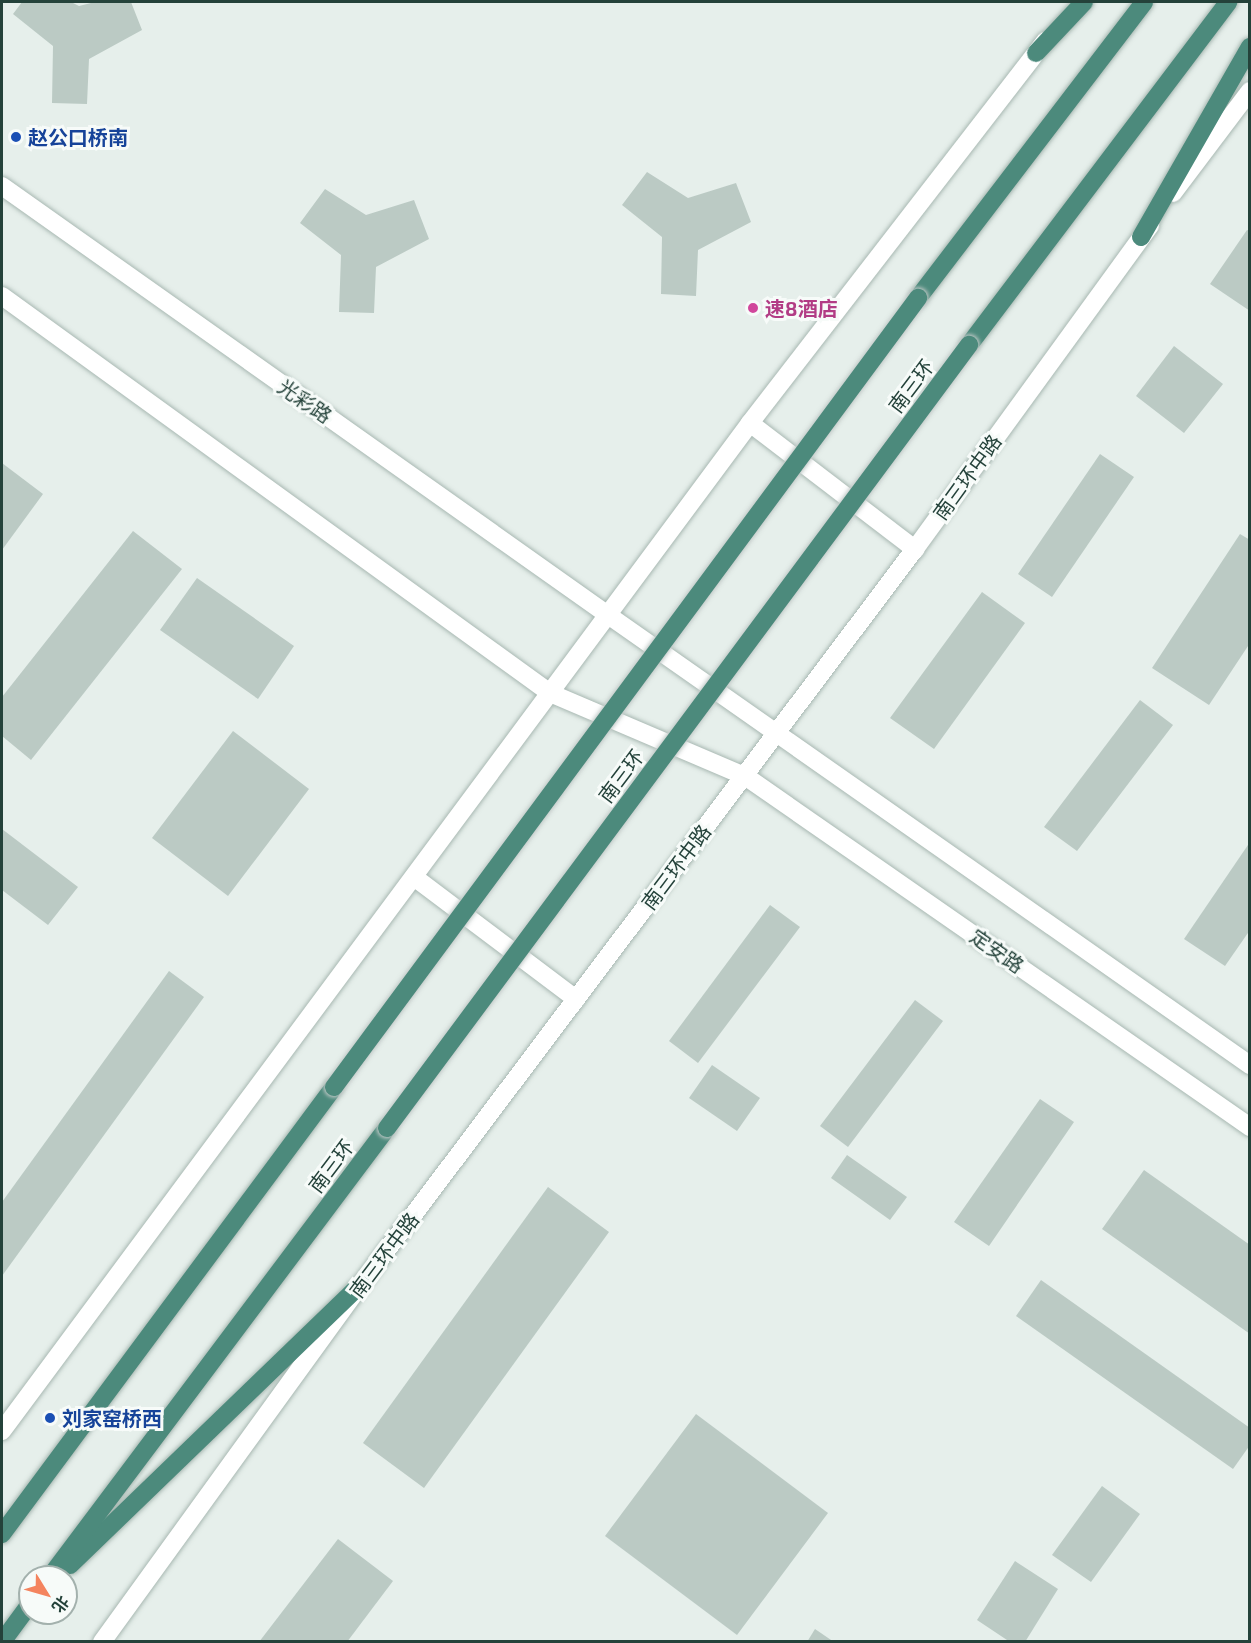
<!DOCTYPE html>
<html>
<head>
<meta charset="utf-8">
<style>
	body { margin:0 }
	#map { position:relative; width:1251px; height:1643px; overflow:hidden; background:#e6efeb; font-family:"Exo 2","Noto Sans SC",sans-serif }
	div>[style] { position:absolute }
	.building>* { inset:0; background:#bbcac4 }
	.roads { filter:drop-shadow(0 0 2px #a8b8b2) drop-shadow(0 0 2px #a8b8b2) }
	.tertiary>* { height:18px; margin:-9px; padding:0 9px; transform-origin:9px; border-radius:9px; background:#fff }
	.secondary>* { height:18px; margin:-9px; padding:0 9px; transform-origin:9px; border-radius:9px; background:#fff }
	.trunk>* { height:18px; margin:-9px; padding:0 9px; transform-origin:9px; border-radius:9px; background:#4c8a7c }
	.bridges { filter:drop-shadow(0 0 2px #c2cac8) drop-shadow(0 0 2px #c2cac8) }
	.trunk-bridge>* { height:18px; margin:-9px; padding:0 9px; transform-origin:9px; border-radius:9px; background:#4c8a7c }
	.dots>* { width:16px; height:16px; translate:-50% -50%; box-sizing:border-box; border:3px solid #f7fbf9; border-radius:50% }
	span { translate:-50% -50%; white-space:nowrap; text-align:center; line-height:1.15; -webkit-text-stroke:6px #f7fbf9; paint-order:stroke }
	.transit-label { font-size:20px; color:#164399; font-weight:700 }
	.left { translate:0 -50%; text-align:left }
	.hotel-label { font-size:20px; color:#b23c85; font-weight:700 }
	.street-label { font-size:20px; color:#24423a }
	.frame { position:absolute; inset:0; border:3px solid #24423a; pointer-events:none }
	.north { position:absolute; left:18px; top:1565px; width:60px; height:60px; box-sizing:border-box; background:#f7fbf9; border:2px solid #a3b1ad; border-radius:50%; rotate:127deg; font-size:16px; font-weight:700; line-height:24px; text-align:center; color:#24423a }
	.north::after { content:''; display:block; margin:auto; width:21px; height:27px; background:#f4845f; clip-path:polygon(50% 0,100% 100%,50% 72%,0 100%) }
</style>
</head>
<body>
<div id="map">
	<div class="building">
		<i style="clip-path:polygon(22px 2px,71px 2px,79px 6px,95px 2px,131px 2px,142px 30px,89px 59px,87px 104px,52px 103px,53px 46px,13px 14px)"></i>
		<i style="clip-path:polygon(647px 172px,688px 198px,736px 183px,751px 222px,698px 250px,696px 296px,661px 294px,662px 237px,622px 205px)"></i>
		<i style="clip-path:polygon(325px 189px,366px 215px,414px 200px,429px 239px,376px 267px,374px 313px,339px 312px,341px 255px,300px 223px)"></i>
		<i style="clip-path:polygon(1247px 230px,1250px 231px,1250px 311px,1210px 284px)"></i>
		<i style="clip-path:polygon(1174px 346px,1223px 384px,1184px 433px,1136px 396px)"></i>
		<i style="clip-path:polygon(1100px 454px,1134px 477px,1052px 597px,1018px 574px)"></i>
		<i style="clip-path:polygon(2px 463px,43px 494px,2px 550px)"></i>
		<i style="clip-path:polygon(133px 531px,182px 569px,31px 760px,2px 736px,2px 697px)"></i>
		<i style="clip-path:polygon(1240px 534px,1250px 540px,1250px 643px,1209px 705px,1152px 668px)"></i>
		<i style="clip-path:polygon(197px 578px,294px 646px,258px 699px,160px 630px)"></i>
		<i style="clip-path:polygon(982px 592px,1025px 623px,934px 749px,890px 718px)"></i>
		<i style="clip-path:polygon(1140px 700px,1173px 725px,1077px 851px,1044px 827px)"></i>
		<i style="clip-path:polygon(233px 731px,309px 789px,228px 896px,152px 838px)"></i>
		<i style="clip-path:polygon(2px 829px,78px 887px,48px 925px,2px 890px)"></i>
		<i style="clip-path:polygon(1250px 842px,1250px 930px,1225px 966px,1184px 939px)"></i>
		<i style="clip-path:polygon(770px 905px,800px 927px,698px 1063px,669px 1041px)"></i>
		<i style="clip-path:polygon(169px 971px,204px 997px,2px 1276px,2px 1202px)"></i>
		<i style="clip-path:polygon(915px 1000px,943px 1021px,848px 1147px,820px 1126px)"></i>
		<i style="clip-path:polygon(712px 1065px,760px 1098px,737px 1131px,689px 1098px)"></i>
		<i style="clip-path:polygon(1040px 1099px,1074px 1122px,989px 1246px,954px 1222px)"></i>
		<i style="clip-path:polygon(847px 1155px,907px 1197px,890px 1220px,831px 1178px)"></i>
		<i style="clip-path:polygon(1144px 1170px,1250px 1245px,1250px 1334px,1102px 1229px)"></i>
		<i style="clip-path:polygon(548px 1187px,609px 1232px,424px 1488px,363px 1443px)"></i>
		<i style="clip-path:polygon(1041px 1280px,1250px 1428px,1250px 1445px,1233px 1469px,1016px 1316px)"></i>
		<i style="clip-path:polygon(696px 1414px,828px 1513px,737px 1635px,605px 1536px)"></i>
		<i style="clip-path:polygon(1102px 1486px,1140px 1514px,1091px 1582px,1052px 1555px)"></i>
		<i style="clip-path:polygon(338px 1539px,393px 1581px,347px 1642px,259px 1642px)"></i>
		<i style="clip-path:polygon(1015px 1561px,1058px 1589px,1025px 1642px,1010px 1642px,977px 1620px)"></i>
		<i style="clip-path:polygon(815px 1629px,834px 1642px,807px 1642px)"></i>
	</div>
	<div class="roads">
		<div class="tertiary">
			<i style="left:1173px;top:193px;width:128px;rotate:-53deg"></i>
			<i style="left:750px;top:423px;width:208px;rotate:37.4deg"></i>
			<i style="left:608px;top:615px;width:784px;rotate:35.03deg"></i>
			<i style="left:550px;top:693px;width:212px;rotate:23.1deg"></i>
			<i style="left:745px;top:776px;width:615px;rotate:34.8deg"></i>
			<i style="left:414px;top:877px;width:203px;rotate:37deg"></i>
			<i style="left:2px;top:1431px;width:1255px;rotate:-53.42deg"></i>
			<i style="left:750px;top:423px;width:483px;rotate:-52.3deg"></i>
			<i style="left:102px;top:1642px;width:443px;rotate:-54.1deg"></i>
			<i style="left:362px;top:1283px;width:919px;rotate:-53.01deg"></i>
			<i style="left:915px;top:549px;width:400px;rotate:-54deg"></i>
		</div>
		<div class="secondary">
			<i style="left:2px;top:186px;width:742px;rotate:35.3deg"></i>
			<i style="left:2px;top:296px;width:677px;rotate:35.92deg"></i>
		</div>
		<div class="trunk">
			<i style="left:1036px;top:53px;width:70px;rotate:-46.7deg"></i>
			<i style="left:1141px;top:237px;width:219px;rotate:-60.2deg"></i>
			<i style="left:918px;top:298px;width:372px;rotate:-52.6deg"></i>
			<i style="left:969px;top:345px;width:430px;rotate:-52.9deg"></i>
			<i style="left:2px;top:1534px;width:557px;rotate:-53.4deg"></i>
			<i style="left:70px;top:1565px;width:406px;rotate:-44deg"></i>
			<i style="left:50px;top:1577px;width:561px;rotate:-53.11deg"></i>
			<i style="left:2px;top:1642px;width:47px;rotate:-53.6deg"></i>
		</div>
	</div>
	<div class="bridges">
		<div class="trunk-bridge">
			<i style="left:334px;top:1087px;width:982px;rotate:-53.49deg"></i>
			<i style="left:387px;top:1128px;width:976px;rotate:-53.38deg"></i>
		</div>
	</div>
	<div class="dots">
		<i style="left:16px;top:137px;background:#1a4fb4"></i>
		<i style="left:753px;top:308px;background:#d1479c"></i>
		<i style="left:50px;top:1418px;background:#1a4fb4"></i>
	</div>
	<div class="transit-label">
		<span class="left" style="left:28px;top:137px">赵公口桥南</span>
		<span class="left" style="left:62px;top:1418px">刘家窑桥西</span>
	</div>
	<div class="hotel-label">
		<span class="left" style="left:765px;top:308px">速8酒店</span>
	</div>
	<div class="street-label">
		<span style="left:911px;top:386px;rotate:-53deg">南三环</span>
		<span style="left:305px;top:401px;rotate:35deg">光彩路</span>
		<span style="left:967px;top:477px;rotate:-54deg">南三环中路</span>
		<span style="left:621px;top:776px;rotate:-53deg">南三环</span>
		<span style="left:676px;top:867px;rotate:-53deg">南三环中路</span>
		<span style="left:997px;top:951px;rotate:35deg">定安路</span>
		<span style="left:331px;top:1166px;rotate:-53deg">南三环</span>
		<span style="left:384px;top:1255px;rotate:-53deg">南三环中路</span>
	</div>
	<div class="frame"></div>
	<div class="north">北</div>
</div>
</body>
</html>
